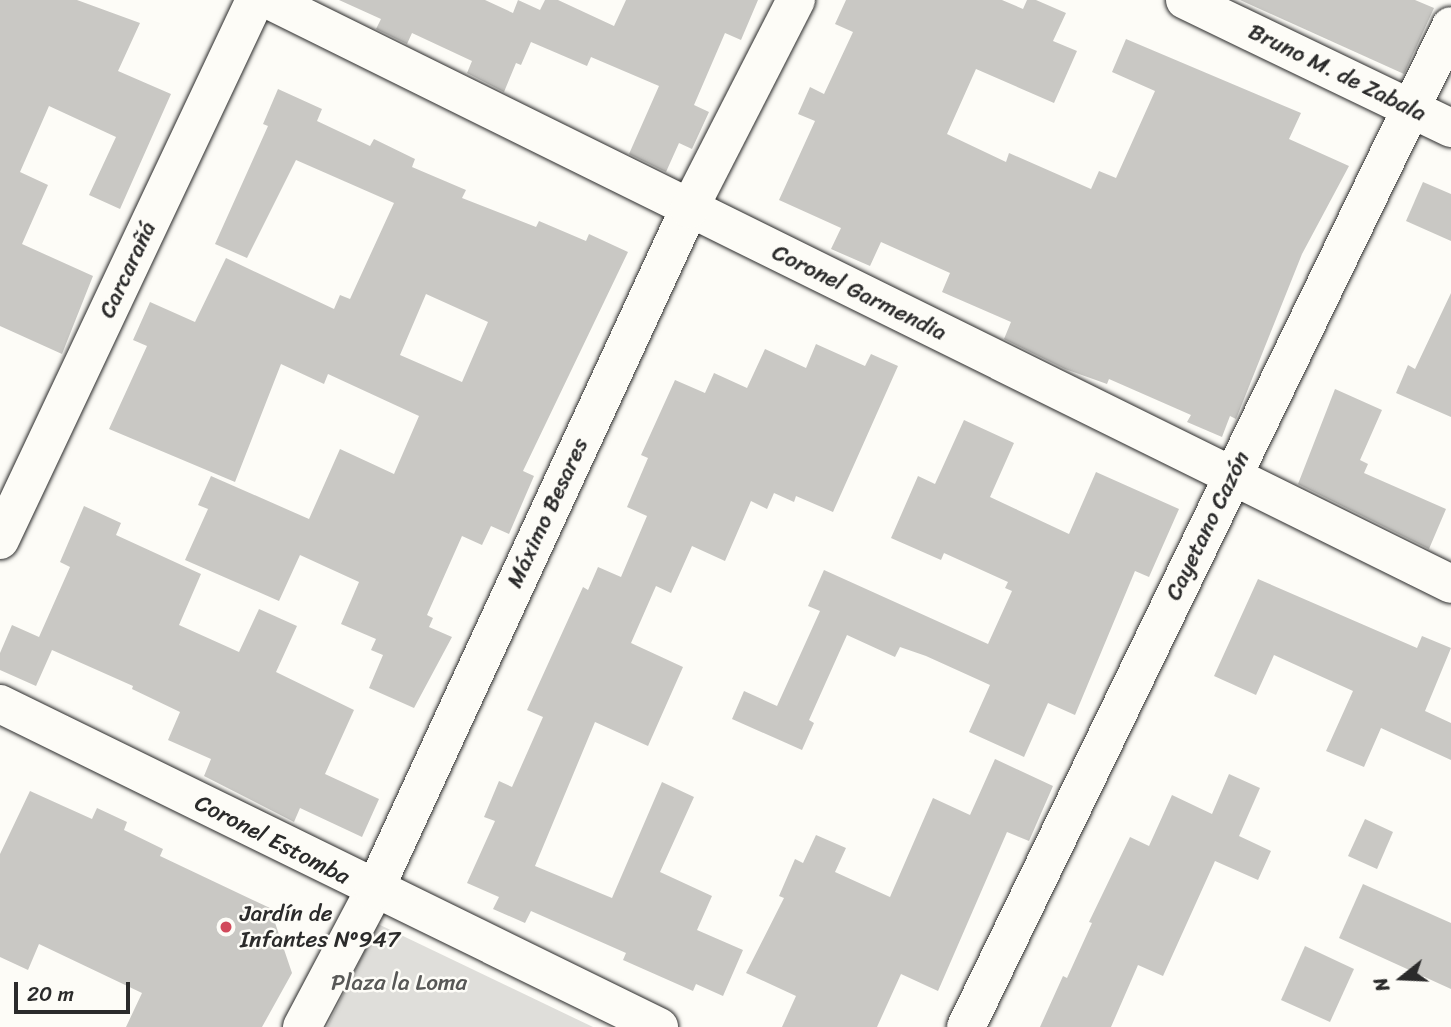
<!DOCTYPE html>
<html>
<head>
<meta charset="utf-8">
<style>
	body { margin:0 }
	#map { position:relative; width:1451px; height:1027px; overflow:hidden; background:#fdfcf7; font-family:Sriracha,sans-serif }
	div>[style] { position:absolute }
	.green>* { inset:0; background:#dfdeda }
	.building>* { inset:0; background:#c9c8c4 }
	.roads { filter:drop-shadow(0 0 2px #2b2b2b) drop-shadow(0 0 2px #2b2b2b) }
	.minor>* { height:38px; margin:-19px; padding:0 19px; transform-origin:19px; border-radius:19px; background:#fdfcf7 }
	.dots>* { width:19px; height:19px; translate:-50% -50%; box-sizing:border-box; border:4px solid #fdfcf7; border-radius:50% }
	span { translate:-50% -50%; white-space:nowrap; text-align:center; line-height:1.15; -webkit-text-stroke:5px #fdfcf7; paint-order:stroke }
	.street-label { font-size:23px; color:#2b2b2b }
	.poi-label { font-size:23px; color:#2b2b2b }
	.left { translate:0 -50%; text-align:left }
	.park-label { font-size:23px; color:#585857 }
	.north { position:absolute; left:1367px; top:943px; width:70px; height:70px; -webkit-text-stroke:5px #fdfcf7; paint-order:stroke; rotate:252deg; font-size:19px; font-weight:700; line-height:28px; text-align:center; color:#2b2b2b }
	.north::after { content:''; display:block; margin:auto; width:24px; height:32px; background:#2b2b2b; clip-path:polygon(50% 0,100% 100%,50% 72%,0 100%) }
	.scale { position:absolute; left:14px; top:982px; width:116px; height:32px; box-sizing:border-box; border:4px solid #2b2b2b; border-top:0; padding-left:9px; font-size:21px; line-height:24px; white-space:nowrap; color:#2b2b2b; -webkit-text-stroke:5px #fdfcf7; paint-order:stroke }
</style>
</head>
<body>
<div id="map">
	<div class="green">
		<i style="clip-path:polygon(378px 924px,593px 1027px,327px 1027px)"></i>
	</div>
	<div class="building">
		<i style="clip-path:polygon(0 0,77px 0,140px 23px,118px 71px,171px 94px,120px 209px,89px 195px,116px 137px,49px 106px,20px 172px,48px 185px,22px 244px,93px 276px,62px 354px,0 326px)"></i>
		<i style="clip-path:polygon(339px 0,485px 0,513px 13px,518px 0,540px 10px,545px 0,558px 0,614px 26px,626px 0,758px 0,741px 40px,725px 33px,694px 105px,709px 112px,692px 149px,679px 143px,666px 172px,629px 154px,659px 86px,591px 57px,587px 66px,531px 42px,521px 65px,516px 63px,504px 92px,467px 73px,472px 61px,412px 33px,407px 44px,376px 29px,381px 19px)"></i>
		<i style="clip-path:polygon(846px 0,1002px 0,1023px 9px,1027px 0,1036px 0,1066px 13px,1053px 41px,1077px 51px,1054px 103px,976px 69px,947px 134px,1006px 162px,1009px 153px,1091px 189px,1099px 171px,1116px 178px,1155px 91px,1112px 72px,1126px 39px,1301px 113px,1289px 139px,1349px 166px,1302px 254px,1236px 419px,1230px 416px,1222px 437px,1187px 422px,1191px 415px,1109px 379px,1107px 384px,1065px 369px,1004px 339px,1011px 322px,942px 292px,950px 273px,881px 242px,870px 266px,831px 249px,841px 228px,779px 200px,815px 121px,798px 114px,810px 87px,824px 94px,853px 32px,835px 24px)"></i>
		<i style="clip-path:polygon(1240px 0,1415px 0,1434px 8px,1404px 74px)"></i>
		<i style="clip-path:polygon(evenodd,278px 89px,322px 109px,317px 121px,370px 146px,374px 139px,415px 159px,412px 167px,466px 190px,462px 198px,536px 227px,539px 221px,586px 241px,589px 234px,628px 252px,523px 471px,534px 476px,509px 534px,491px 526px,482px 545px,462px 536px,427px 615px,433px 618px,429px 627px,452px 637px,414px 708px,369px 688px,383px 655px,371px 650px,376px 639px,341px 624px,359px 582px,300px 555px,279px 601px,185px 560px,208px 509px,198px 505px,211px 476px,309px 519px,340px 449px,394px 474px,419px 416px,328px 374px,324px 384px,281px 364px,235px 482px,109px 429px,147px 346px,133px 340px,150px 302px,195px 322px,226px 258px,334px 309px,340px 295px,350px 299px,394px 203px,296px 160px,247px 258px,215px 244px,268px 126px,263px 124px,278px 89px,426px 294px,488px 322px,462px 382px,400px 355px,426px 294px)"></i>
		<i style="clip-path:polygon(1423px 182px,1451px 194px,1451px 241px,1406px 221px)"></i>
		<i style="clip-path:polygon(1451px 293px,1451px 417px,1396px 393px,1408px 365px,1415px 369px)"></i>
		<i style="clip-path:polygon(816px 344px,865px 366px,871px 354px,898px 366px,833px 512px,796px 496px,794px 502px,774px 493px,767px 509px,751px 501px,725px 561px,692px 546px,671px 593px,656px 586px,631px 643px,683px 667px,648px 746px,595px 722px,535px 866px,612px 898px,662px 782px,694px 797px,660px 872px,712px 896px,697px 930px,743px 950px,723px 996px,696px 984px,693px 991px,623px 960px,626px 953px,531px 911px,525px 923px,493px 909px,499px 897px,467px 883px,495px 821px,484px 817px,499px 781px,512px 787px,543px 717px,527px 710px,583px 587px,588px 590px,598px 567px,621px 577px,647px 516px,627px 507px,648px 458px,641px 455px,675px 380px,705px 393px,714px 373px,747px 388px,765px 349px,806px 368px)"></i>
		<i style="clip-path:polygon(1335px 389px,1382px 410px,1360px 460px,1368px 464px,1364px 473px,1446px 509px,1429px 549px,1298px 484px)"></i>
		<i style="clip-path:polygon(964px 420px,1014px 443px,990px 497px,1069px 534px,1096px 472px,1179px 509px,1149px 577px,1135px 571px,1075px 715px,1048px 703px,1024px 757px,969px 732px,990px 685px,926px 656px,900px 647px,895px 657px,847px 635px,809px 720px,814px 723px,802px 750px,732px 719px,744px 691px,777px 706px,820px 611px,808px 606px,824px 570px,988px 644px,1012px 591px,1005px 588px,1008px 582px,944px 553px,941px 560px,891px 538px,918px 476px,935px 484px)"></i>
		<i style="clip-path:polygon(84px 506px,121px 523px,116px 535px,201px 574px,179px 625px,239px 652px,259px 609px,297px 626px,276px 672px,354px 710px,325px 774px,379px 799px,362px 837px,300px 808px,294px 822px,204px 776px,211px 759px,168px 740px,180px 712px,132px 689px,133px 686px,52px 650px,36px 686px,0 670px,0 653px,12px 625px,39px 637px,70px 567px,60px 562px)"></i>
		<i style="clip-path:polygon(1258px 579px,1417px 648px,1422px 636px,1451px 648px,1425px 711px,1451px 723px,1451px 760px,1381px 728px,1364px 767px,1326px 751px,1353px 691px,1274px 655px,1256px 695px,1214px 676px)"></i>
		<i style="clip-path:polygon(995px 759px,1053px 786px,1029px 841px,1007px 832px,938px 991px,901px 974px,877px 1027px,782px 1027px,796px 996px,746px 973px,784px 898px,779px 896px,795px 859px,803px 863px,816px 835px,846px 848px,835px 872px,890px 897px,933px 798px,970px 815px)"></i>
		<i style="clip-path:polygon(1229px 774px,1260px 788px,1239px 836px,1271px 851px,1258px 880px,1215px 861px,1163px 976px,1138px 965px,1111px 1027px,1040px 1027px,1063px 976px,1067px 978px,1092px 923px,1089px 922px,1130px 837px,1149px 846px,1172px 795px,1212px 814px)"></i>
		<i style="clip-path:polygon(30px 791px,92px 819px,97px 808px,127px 822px,124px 830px,163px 849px,160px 856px,270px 908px,292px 973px,262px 1027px,126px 1027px,142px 993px,39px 944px,28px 970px,0 957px,0 854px)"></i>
		<i style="clip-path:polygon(1365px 819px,1393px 832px,1377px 869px,1348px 856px)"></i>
		<i style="clip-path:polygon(1363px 884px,1451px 923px,1451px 989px,1339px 938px)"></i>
		<i style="clip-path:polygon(1305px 946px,1354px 969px,1330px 1022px,1281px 1000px)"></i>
	</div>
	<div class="roads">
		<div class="minor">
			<i style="left:269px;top:0;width:1318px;rotate:26.29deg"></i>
			<i style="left:1185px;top:0;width:295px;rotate:25.7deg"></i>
			<i style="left:0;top:540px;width:597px;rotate:-64.72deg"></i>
			<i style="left:0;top:704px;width:734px;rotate:26.11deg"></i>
			<i style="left:302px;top:1027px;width:154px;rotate:-62.1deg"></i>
			<i style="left:374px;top:891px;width:751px;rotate:-65.21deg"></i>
			<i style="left:689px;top:209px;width:235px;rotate:-62.9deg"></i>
			<i style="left:966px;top:1027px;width:1112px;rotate:-64.15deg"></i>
		</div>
	</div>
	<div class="dots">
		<i style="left:226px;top:927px;background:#d1495b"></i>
	</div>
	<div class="street-label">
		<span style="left:1337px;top:73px;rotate:26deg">Bruno M. de Zabala</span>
		<span style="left:128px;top:270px;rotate:-65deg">Carcarañá</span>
		<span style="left:859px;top:293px;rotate:26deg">Coronel Garmendia</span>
		<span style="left:548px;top:513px;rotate:-65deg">Máximo Besares</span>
		<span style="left:1208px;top:526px;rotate:-64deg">Cayetano Cazón</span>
		<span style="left:272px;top:840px;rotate:27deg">Coronel Estomba</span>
	</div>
	<div class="poi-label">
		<span class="left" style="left:240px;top:927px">Jardín de<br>Infantes Nº947</span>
	</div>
	<div class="park-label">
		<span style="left:399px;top:983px">Plaza la Loma</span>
	</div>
	<div class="north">N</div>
	<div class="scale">20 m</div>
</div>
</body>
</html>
